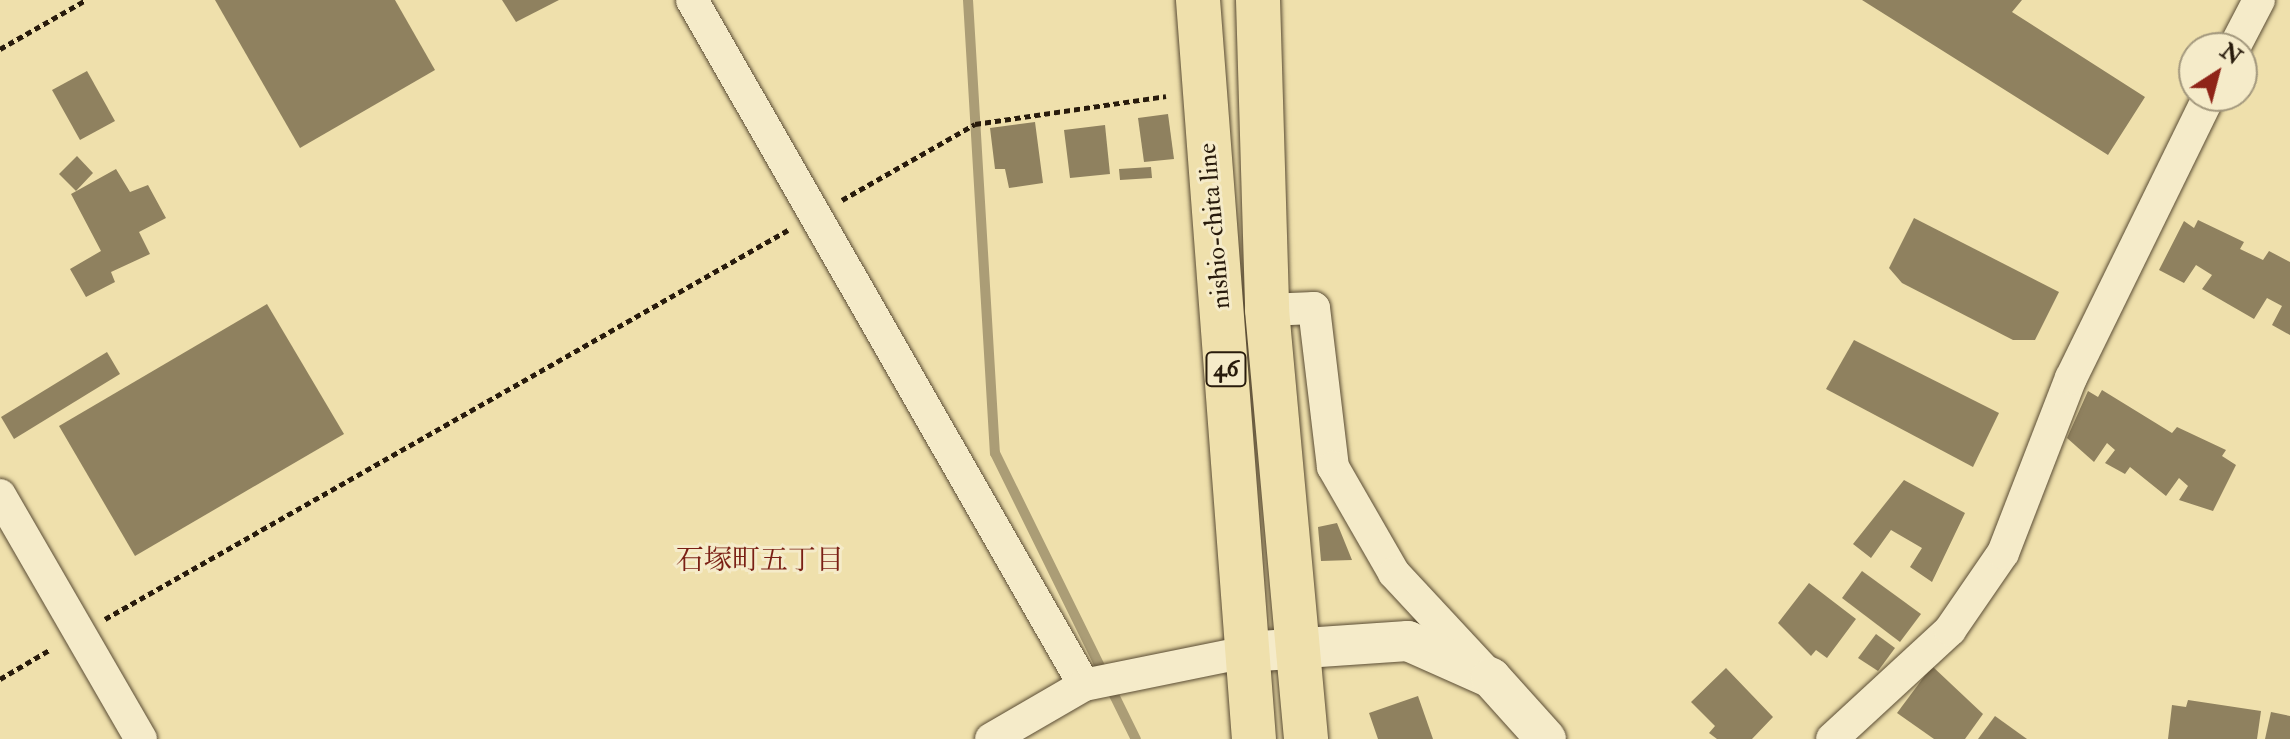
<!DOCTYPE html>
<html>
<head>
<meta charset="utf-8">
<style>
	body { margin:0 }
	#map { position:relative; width:2290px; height:739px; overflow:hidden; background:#efe0ac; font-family:"IM FELL Double Pica","Noto Serif JP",serif }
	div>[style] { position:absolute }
	.stream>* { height:10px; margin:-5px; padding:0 5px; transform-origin:5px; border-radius:5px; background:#ab9d76 }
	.building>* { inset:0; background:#8f815f }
	.path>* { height:5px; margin-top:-2.5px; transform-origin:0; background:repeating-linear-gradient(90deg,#281b0c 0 6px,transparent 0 10px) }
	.roads { filter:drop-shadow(0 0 2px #5a4c34) drop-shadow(0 0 2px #5a4c34) }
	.minor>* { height:32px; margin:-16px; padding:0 16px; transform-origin:16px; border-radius:16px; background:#f5ebc9 }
	.tertiary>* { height:40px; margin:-20px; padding:0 20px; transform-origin:20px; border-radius:20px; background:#f5ebc9 }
	.primary>* { height:44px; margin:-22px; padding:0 22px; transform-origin:22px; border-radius:22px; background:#efe0ac }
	span { translate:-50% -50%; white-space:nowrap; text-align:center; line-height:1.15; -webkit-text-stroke:6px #f5ebc9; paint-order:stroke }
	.shield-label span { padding:2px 6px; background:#f5ebc9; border:2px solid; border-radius:6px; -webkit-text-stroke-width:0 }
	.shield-label { font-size:24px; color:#281b0c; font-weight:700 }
	.street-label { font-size:26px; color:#281b0c }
	.neighbourhood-label { font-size:28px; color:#7a1f14 }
	.north { position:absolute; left:2178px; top:32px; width:80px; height:80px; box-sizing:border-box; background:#f5ebc9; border:2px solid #a3987d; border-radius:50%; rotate:36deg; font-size:22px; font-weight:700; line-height:32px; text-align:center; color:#281b0c }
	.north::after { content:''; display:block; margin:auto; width:28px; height:36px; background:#8f2418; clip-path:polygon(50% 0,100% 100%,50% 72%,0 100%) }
</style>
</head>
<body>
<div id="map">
	<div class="stream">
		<i style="left:968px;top:0;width:454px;rotate:86.6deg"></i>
		<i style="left:995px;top:453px;width:319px;rotate:63.8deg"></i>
	</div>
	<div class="building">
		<i style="clip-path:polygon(215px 0,395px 0,435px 70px,300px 148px)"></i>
		<i style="clip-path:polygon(502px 0,559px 0,516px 22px)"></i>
		<i style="clip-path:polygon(1862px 0,2022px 0,2012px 12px,2145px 97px,2108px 155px)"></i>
		<i style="clip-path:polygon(87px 71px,115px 121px,80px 140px,52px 90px)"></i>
		<i style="clip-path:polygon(1168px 114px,1174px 159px,1144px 162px,1138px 118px)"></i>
		<i style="clip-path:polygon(1035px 122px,1043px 183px,1009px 188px,1005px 169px,995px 169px,990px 128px)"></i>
		<i style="clip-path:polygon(1105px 125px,1110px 174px,1070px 178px,1064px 130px)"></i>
		<i style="clip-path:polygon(77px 156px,93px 173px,76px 191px,59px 174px)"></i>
		<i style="clip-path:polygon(1151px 167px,1152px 178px,1120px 180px,1119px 169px)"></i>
		<i style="clip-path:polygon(116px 169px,130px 192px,148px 185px,166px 218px,139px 232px,150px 254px,111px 272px,115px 282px,86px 297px,70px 269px,101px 251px,71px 194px)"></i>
		<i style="clip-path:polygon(1914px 218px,2059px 292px,2035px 340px,2013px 340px,1902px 283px,1889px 268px)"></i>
		<i style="clip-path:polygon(2198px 220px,2244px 242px,2240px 249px,2263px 260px,2269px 251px,2290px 262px,2290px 335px,2272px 325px,2282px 306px,2267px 298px,2254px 319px,2202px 289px,2212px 275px,2196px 265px,2184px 283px,2159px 270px,2184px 221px,2194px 228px)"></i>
		<i style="clip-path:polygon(267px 304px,344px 434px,135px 556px,59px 426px)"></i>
		<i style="clip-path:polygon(1854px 340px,1999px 413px,1973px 467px,1826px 389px)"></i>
		<i style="clip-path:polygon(107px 352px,120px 374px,14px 439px,1px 417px)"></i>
		<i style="clip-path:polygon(2102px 390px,2172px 433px,2177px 427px,2226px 450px,2222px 456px,2236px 465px,2213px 511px,2179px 500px,2188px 486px,2179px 478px,2166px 496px,2130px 467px,2125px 474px,2105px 463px,2115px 450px,2107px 443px,2094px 462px,2067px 438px,2088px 391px,2098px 397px)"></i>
		<i style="clip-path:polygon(1904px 480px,1965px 513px,1932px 582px,1910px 567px,1922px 548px,1891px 530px,1871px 558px,1853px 544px)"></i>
		<i style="clip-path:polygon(1337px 523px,1352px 560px,1321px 561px,1318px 527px)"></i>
		<i style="clip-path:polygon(1862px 571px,1921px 614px,1900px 642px,1842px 598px)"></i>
		<i style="clip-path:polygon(1809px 583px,1856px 619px,1827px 658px,1816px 650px,1811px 656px,1778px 623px)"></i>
		<i style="clip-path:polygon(1876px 634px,1895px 648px,1878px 671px,1858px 658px)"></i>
		<i style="clip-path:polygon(1932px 666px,1983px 714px,1965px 739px,1934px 739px,1897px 713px)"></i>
		<i style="clip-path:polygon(1726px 668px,1773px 717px,1752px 739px,1717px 739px,1709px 733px,1715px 726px,1691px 702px)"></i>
		<i style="clip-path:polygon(1418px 696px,1433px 739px,1378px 739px,1369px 713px)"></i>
		<i style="clip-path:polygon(2188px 700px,2261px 711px,2257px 739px,2168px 739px,2172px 705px,2186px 707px)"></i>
		<i style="clip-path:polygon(2271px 712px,2290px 716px,2290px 739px,2265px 739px)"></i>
		<i style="clip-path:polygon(1995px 716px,2027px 739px,1978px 739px)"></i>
	</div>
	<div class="path">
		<i style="left:0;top:49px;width:99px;rotate:-29.7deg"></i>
		<i style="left:842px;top:200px;width:153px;rotate:-29.7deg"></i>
		<i style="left:975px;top:124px;width:193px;rotate:-8.3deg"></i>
		<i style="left:105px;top:619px;width:786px;rotate:-29.66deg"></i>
		<i style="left:0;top:679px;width:59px;rotate:-30.5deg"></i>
	</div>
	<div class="roads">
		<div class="minor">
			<i style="left:692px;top:0;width:789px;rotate:60.22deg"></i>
			<i style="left:2234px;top:48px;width:54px;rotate:-62.5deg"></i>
			<i style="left:1267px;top:310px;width:47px;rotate:-2.4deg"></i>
			<i style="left:1314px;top:308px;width:160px;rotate:83.2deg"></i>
			<i style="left:1333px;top:467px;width:122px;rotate:60.1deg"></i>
			<i style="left:1394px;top:573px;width:135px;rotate:47.1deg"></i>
			<i style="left:0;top:495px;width:282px;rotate:60deg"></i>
			<i style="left:991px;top:739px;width:108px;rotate:-30.1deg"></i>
			<i style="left:1084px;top:685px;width:165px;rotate:-11.5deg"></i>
			<i style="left:1832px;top:739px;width:161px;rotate:-42.7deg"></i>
			<i style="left:1950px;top:630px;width:93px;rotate:-55.5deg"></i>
			<i style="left:2003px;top:553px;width:188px;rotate:-68.8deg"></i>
			<i style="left:2071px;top:378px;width:314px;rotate:-63.9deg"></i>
		</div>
		<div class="tertiary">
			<i style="left:1246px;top:652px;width:162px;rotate:-3.9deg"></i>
			<i style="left:1408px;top:641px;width:91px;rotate:24deg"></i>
			<i style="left:1491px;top:678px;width:82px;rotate:48deg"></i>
		</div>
		<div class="primary">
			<i style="left:1198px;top:0;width:741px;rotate:85.67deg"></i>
			<i style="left:1258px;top:0;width:310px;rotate:88.3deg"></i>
			<i style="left:1267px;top:310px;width:431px;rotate:84.8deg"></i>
		</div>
	</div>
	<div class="shield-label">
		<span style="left:1226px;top:369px">46</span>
	</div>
	<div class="street-label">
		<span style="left:1215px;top:226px;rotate:-95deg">nishio-chita line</span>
	</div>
	<div class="neighbourhood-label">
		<span style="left:760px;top:561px">石塚町五丁目</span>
	</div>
	<div class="north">N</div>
</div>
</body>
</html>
